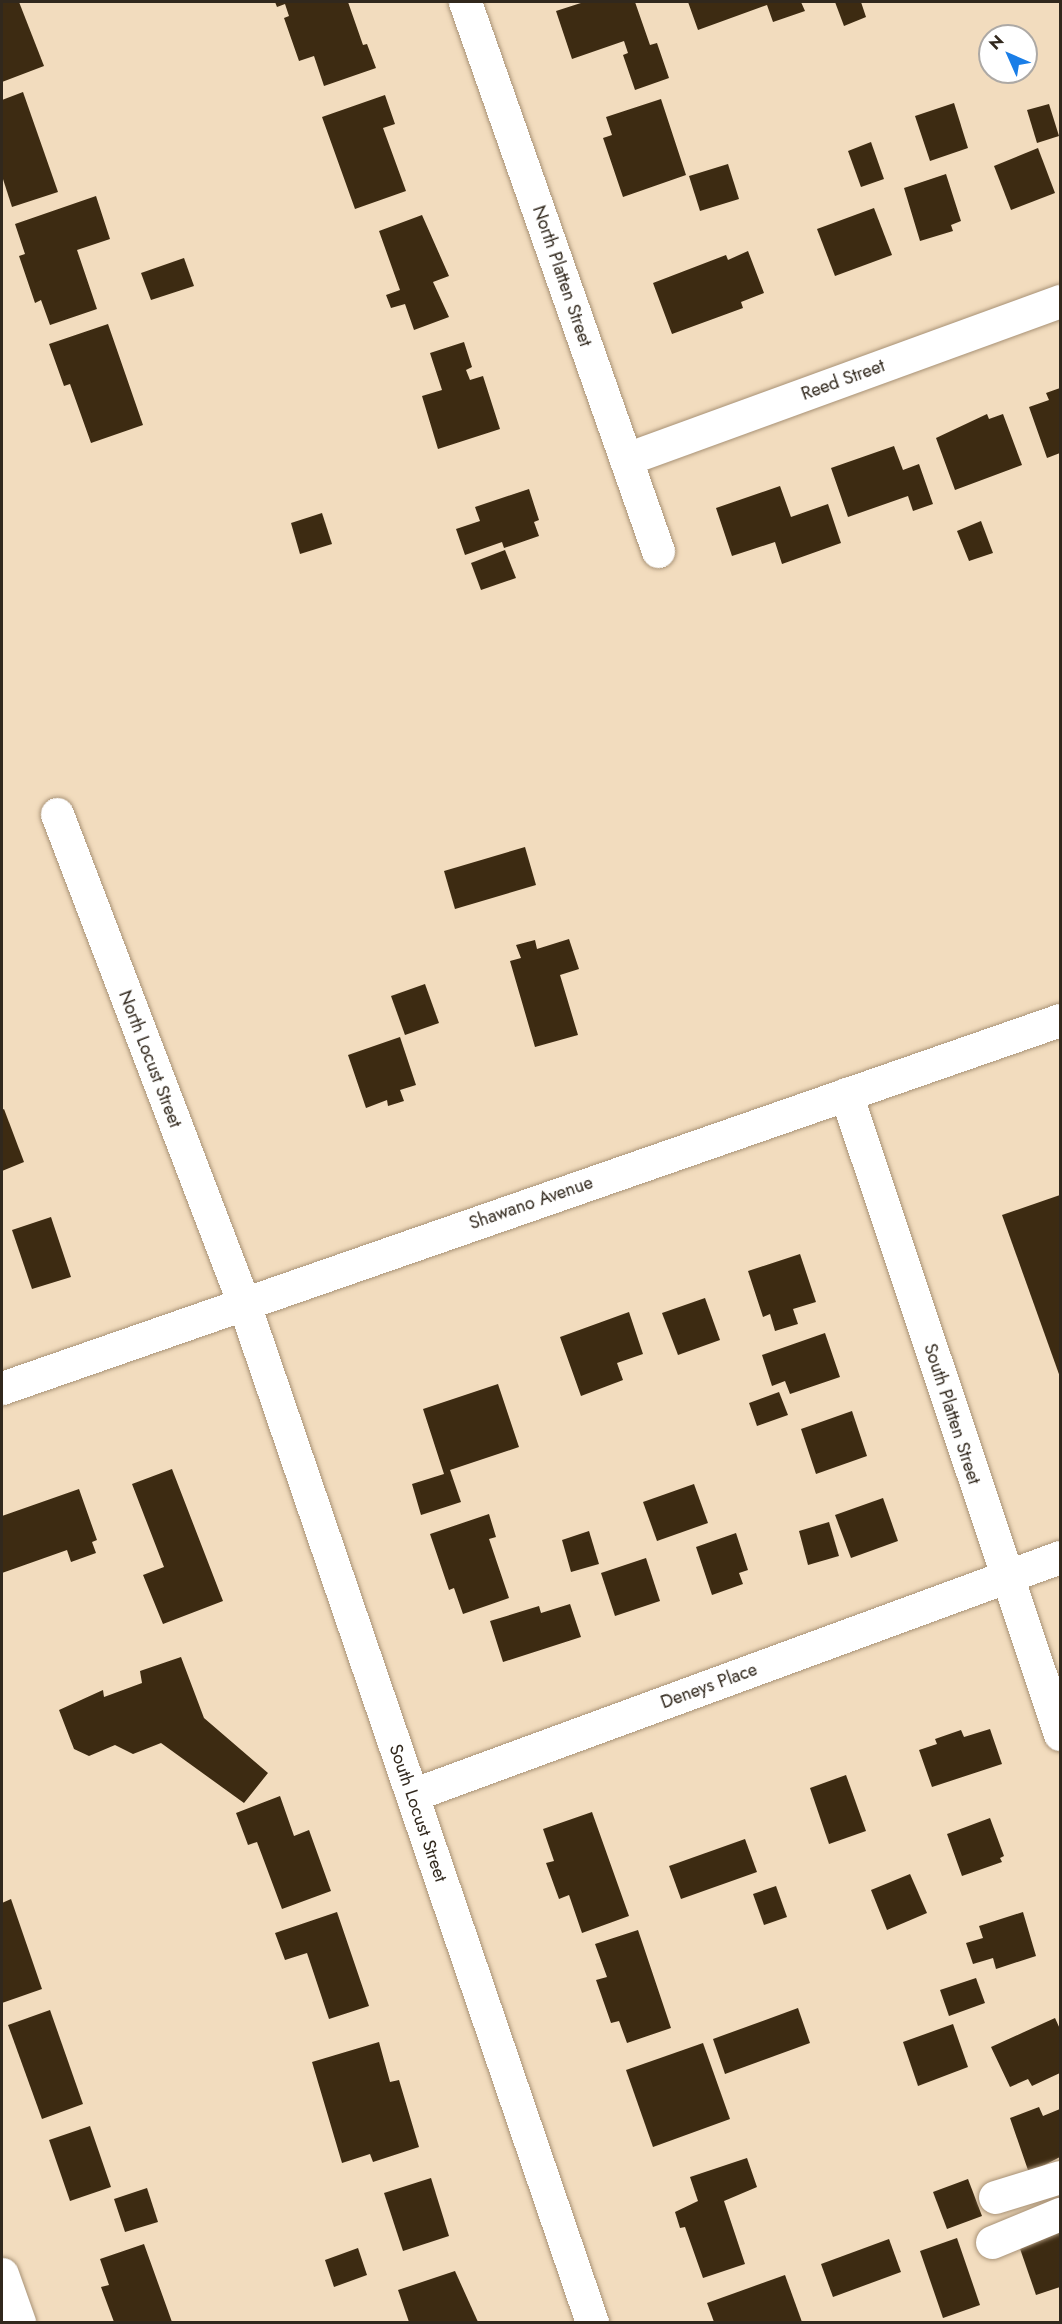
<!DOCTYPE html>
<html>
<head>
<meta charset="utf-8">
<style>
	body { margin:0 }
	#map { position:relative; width:1062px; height:2324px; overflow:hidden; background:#f2dcbe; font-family:Jost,sans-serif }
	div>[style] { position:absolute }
	.building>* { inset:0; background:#3d2b12 }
	.roads { filter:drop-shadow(0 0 2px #a89276) drop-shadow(0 0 2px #a89276) }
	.minor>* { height:33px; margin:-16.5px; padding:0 16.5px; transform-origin:16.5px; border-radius:16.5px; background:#fff }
	.major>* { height:33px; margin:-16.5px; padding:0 16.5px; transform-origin:16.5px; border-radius:16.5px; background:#fff }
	span { translate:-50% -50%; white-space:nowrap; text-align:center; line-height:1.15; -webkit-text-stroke:6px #fff; paint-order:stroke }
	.street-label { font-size:18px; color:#31281d }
	.frame { position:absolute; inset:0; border:3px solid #31281d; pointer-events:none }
	.north { position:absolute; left:978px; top:24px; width:60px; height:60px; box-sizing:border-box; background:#fff; border:2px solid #ada9a5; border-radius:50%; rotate:315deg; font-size:16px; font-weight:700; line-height:24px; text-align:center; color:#31281d }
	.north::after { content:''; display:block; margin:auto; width:21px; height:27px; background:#1a7ee7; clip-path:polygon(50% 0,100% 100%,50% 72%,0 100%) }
</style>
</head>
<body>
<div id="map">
	<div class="building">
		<i style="clip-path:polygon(2px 2px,19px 2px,44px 66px,2px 82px)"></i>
		<i style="clip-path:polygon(275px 2px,348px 2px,363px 45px,367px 44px,376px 68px,324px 86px,314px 56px,299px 61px,284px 18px,289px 16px,285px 4px,277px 7px)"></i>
		<i style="clip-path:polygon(584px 2px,635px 2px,650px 45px,657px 43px,669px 78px,635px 90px,623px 55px,628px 53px,624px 41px,572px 59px,556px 11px)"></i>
		<i style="clip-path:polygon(688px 2px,801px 2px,805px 11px,773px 22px,767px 5px,698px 30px)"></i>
		<i style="clip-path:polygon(835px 2px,861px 2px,866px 17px,844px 26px)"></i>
		<i style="clip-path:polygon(23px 92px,58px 192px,12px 207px,2px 176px,2px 100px)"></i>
		<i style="clip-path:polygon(385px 95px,395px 124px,383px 128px,406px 191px,355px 209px,322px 117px)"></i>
		<i style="clip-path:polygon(661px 99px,686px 175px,623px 197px,603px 138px,612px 135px,606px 117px)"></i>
		<i style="clip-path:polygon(954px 103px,968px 148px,930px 161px,915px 116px)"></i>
		<i style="clip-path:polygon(1049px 104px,1059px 136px,1037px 143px,1027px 110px)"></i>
		<i style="clip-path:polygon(871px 142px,884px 179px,861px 187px,848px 151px)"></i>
		<i style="clip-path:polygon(1038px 148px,1055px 193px,1011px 210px,994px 166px)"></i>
		<i style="clip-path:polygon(728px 164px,739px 199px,700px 211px,689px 176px)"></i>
		<i style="clip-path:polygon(946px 174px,961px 221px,951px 225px,953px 231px,920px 241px,904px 188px)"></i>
		<i style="clip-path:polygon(96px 196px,110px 239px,77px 250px,97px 309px,50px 325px,41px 300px,35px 303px,19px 256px,25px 254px,15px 224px)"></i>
		<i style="clip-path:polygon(874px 208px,892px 255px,835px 276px,817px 229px)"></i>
		<i style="clip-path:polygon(422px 215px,449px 276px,433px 282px,449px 317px,414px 330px,405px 304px,391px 308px,386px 295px,400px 290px,379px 231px)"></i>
		<i style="clip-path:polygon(748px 251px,764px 293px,741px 302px,743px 308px,672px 334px,653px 283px,726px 255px,728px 260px)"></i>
		<i style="clip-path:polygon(184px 258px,194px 286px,151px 300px,141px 273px)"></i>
		<i style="clip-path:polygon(108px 324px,143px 425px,91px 443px,70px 384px,64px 386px,49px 344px)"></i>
		<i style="clip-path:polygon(464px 342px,472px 367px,466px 370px,470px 380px,483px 376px,500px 429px,438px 449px,422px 396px,442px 390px,430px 353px)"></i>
		<i style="clip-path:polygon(1060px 388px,1060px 453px,1047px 458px,1029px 407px,1049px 400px,1046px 393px)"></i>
		<i style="clip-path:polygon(987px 414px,989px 419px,1003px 414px,1022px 465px,955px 490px,936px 438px)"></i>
		<i style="clip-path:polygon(894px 446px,903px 470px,919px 464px,933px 504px,913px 511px,908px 496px,848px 517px,831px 468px)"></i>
		<i style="clip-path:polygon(780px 486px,791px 517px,828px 504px,841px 543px,782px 564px,775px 542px,732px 556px,716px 508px)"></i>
		<i style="clip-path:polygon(529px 489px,539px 520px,534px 522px,539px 536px,504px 548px,502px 542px,465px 555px,456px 529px,480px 521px,475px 507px)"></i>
		<i style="clip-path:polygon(322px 513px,332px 544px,300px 554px,291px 523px)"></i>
		<i style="clip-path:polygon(981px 521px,993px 553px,969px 561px,957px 531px)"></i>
		<i style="clip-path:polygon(505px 550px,516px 578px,481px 590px,471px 563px)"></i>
		<i style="clip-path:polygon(525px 847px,536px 885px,455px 909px,444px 871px)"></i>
		<i style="clip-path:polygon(569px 939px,579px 969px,560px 975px,578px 1035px,535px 1047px,510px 961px,521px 958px,516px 945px,535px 940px,537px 949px)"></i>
		<i style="clip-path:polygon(425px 984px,439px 1023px,405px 1035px,391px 996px)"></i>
		<i style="clip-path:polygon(400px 1037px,416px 1085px,400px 1090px,404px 1101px,388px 1106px,387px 1100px,366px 1108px,348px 1055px)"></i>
		<i style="clip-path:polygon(4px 1109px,24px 1162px,2px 1171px,2px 1110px)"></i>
		<i style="clip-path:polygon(1060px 1195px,1060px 1377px,1002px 1215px)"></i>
		<i style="clip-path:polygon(51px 1217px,71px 1277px,32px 1289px,12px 1230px)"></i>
		<i style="clip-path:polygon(800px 1254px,816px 1302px,793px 1309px,798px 1324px,775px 1331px,770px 1314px,763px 1317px,748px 1271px)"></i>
		<i style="clip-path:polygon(705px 1298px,720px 1340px,678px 1355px,662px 1313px)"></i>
		<i style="clip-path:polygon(629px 1312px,643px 1354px,617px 1363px,623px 1380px,581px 1396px,560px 1337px)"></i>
		<i style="clip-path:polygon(825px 1333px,840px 1377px,790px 1394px,785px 1381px,772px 1386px,762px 1355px)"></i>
		<i style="clip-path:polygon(498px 1384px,519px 1447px,450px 1470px,461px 1502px,421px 1515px,412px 1484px,444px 1474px,423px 1409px)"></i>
		<i style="clip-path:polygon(779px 1392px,788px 1415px,757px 1426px,749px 1403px)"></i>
		<i style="clip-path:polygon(852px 1411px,867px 1456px,816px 1474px,801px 1429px)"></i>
		<i style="clip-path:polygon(172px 1469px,223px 1601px,163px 1624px,143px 1575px,164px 1567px,132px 1484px)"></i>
		<i style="clip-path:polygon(694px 1484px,708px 1523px,657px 1541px,643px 1502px)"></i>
		<i style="clip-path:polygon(79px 1489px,97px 1540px,92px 1542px,96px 1553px,71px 1562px,67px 1550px,2px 1573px,2px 1516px)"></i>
		<i style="clip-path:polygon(883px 1498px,898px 1541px,851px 1558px,835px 1515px)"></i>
		<i style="clip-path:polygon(489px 1514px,496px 1537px,489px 1539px,509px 1598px,463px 1614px,454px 1588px,449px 1590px,430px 1534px)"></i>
		<i style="clip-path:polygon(829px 1522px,839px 1556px,808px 1565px,799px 1531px)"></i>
		<i style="clip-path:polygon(589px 1531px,599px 1564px,571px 1572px,562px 1540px)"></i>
		<i style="clip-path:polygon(736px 1533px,748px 1570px,739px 1573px,743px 1584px,712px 1595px,696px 1547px)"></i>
		<i style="clip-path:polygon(646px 1558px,660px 1601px,615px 1616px,601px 1573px)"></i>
		<i style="clip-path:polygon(570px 1604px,581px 1637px,503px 1662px,490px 1621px,539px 1606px,541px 1613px)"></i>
		<i style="clip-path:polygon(181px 1657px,204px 1718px,268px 1773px,244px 1803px,161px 1743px,133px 1754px,115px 1745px,89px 1756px,74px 1749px,59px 1710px,103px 1690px,104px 1697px,142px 1683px,140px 1671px)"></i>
		<i style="clip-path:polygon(990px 1729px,1002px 1764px,932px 1787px,919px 1750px,937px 1744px,935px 1739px,961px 1730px,964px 1737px)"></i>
		<i style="clip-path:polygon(846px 1775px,866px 1831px,829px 1844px,810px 1788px)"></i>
		<i style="clip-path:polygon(280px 1796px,294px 1836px,309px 1830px,331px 1891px,282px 1909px,257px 1842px,248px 1845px,236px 1813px)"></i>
		<i style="clip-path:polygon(592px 1812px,629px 1916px,582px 1933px,569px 1895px,559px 1899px,546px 1863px,554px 1861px,543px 1829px)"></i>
		<i style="clip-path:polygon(990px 1818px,1004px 1856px,1000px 1858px,1002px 1862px,962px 1876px,947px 1834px)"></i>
		<i style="clip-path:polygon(745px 1839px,757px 1872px,681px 1899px,669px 1866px)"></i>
		<i style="clip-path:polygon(910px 1874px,927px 1913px,887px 1930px,871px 1890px)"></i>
		<i style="clip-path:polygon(776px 1886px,787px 1917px,764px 1925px,753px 1894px)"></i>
		<i style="clip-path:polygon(11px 1899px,42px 1989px,2px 2003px,2px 1903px)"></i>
		<i style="clip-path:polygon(337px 1912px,369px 2006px,329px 2019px,307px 1953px,285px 1960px,275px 1933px)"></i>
		<i style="clip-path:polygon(1023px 1912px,1036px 1956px,996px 1969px,993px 1958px,973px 1964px,966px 1943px,983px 1938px,979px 1926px)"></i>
		<i style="clip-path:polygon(638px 1930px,671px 2028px,627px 2043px,619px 2021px,611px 2023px,596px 1980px,607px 1977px,595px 1944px)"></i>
		<i style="clip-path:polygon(976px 1978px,985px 2003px,949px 2016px,940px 1990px)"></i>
		<i style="clip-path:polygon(798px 2008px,810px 2043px,725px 2074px,713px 2039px)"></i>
		<i style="clip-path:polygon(50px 2010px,83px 2104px,42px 2119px,8px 2025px)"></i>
		<i style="clip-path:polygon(1055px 2018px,1060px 2029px,1060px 2073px,1032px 2086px,1028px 2079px,1010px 2087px,991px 2047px)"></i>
		<i style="clip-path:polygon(953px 2024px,968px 2067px,918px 2086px,903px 2042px)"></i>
		<i style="clip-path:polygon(379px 2042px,390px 2082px,399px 2080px,419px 2147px,373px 2162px,370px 2154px,342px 2163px,312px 2062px)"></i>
		<i style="clip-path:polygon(703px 2043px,730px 2119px,653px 2147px,626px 2070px)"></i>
		<i style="clip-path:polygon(1039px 2107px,1043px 2116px,1060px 2109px,1060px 2157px,1029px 2173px,1010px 2118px)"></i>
		<i style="clip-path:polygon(90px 2126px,111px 2187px,70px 2201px,49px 2140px)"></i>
		<i style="clip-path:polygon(747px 2158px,757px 2187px,724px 2201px,745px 2264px,703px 2278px,685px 2227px,680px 2228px,675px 2212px,698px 2201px,690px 2177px)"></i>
		<i style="clip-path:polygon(431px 2178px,449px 2236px,403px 2251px,384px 2193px)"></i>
		<i style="clip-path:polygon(968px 2179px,982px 2216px,947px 2229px,933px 2192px)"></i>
		<i style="clip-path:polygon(147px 2188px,158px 2222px,125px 2232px,114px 2199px)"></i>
		<i style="clip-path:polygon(1060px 2225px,1060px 2287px,1036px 2295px,1017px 2240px)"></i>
		<i style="clip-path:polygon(957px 2238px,980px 2305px,943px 2318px,920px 2251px)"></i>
		<i style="clip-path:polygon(889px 2239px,901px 2272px,833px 2297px,821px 2264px)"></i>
		<i style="clip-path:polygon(144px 2244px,172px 2322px,114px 2322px,101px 2287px,109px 2285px,100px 2259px)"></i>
		<i style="clip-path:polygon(358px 2248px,367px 2275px,334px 2287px,325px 2260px)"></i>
		<i style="clip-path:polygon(455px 2271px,478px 2322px,409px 2322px,398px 2290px)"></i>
		<i style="clip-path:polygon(785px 2275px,802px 2322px,714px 2322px,707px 2303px)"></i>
	</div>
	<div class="roads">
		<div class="minor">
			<i style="left:465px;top:2px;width:582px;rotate:70.63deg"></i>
			<i style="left:626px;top:459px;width:462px;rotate:-20deg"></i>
			<i style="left:57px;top:814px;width:524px;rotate:69.11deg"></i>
			<i style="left:244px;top:1304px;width:1076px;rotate:71.13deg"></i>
			<i style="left:846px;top:1094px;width:675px;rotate:71.51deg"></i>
			<i style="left:412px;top:1795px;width:690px;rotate:-20.17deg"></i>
			<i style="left:995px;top:2197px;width:68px;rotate:-17.1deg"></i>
			<i style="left:992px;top:2242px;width:74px;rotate:-22.4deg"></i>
			<i style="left:2px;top:2274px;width:51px;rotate:70.5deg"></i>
		</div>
		<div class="major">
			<i style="left:2px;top:1388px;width:1120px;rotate:-19.18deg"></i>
		</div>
	</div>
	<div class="street-label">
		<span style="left:562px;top:276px;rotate:71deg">North Platten Street</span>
		<span style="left:843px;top:380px;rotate:-20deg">Reed Street</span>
		<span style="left:150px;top:1059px;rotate:69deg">North Locust Street</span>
		<span style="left:531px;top:1203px;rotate:-19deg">Shawano Avenue</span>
		<span style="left:952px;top:1414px;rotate:72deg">South Platten Street</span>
		<span style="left:709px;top:1686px;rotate:-20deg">Deneys Place</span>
		<span style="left:418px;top:1813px;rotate:71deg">South Locust Street</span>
	</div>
	<div class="frame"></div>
	<div class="north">N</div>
</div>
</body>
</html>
